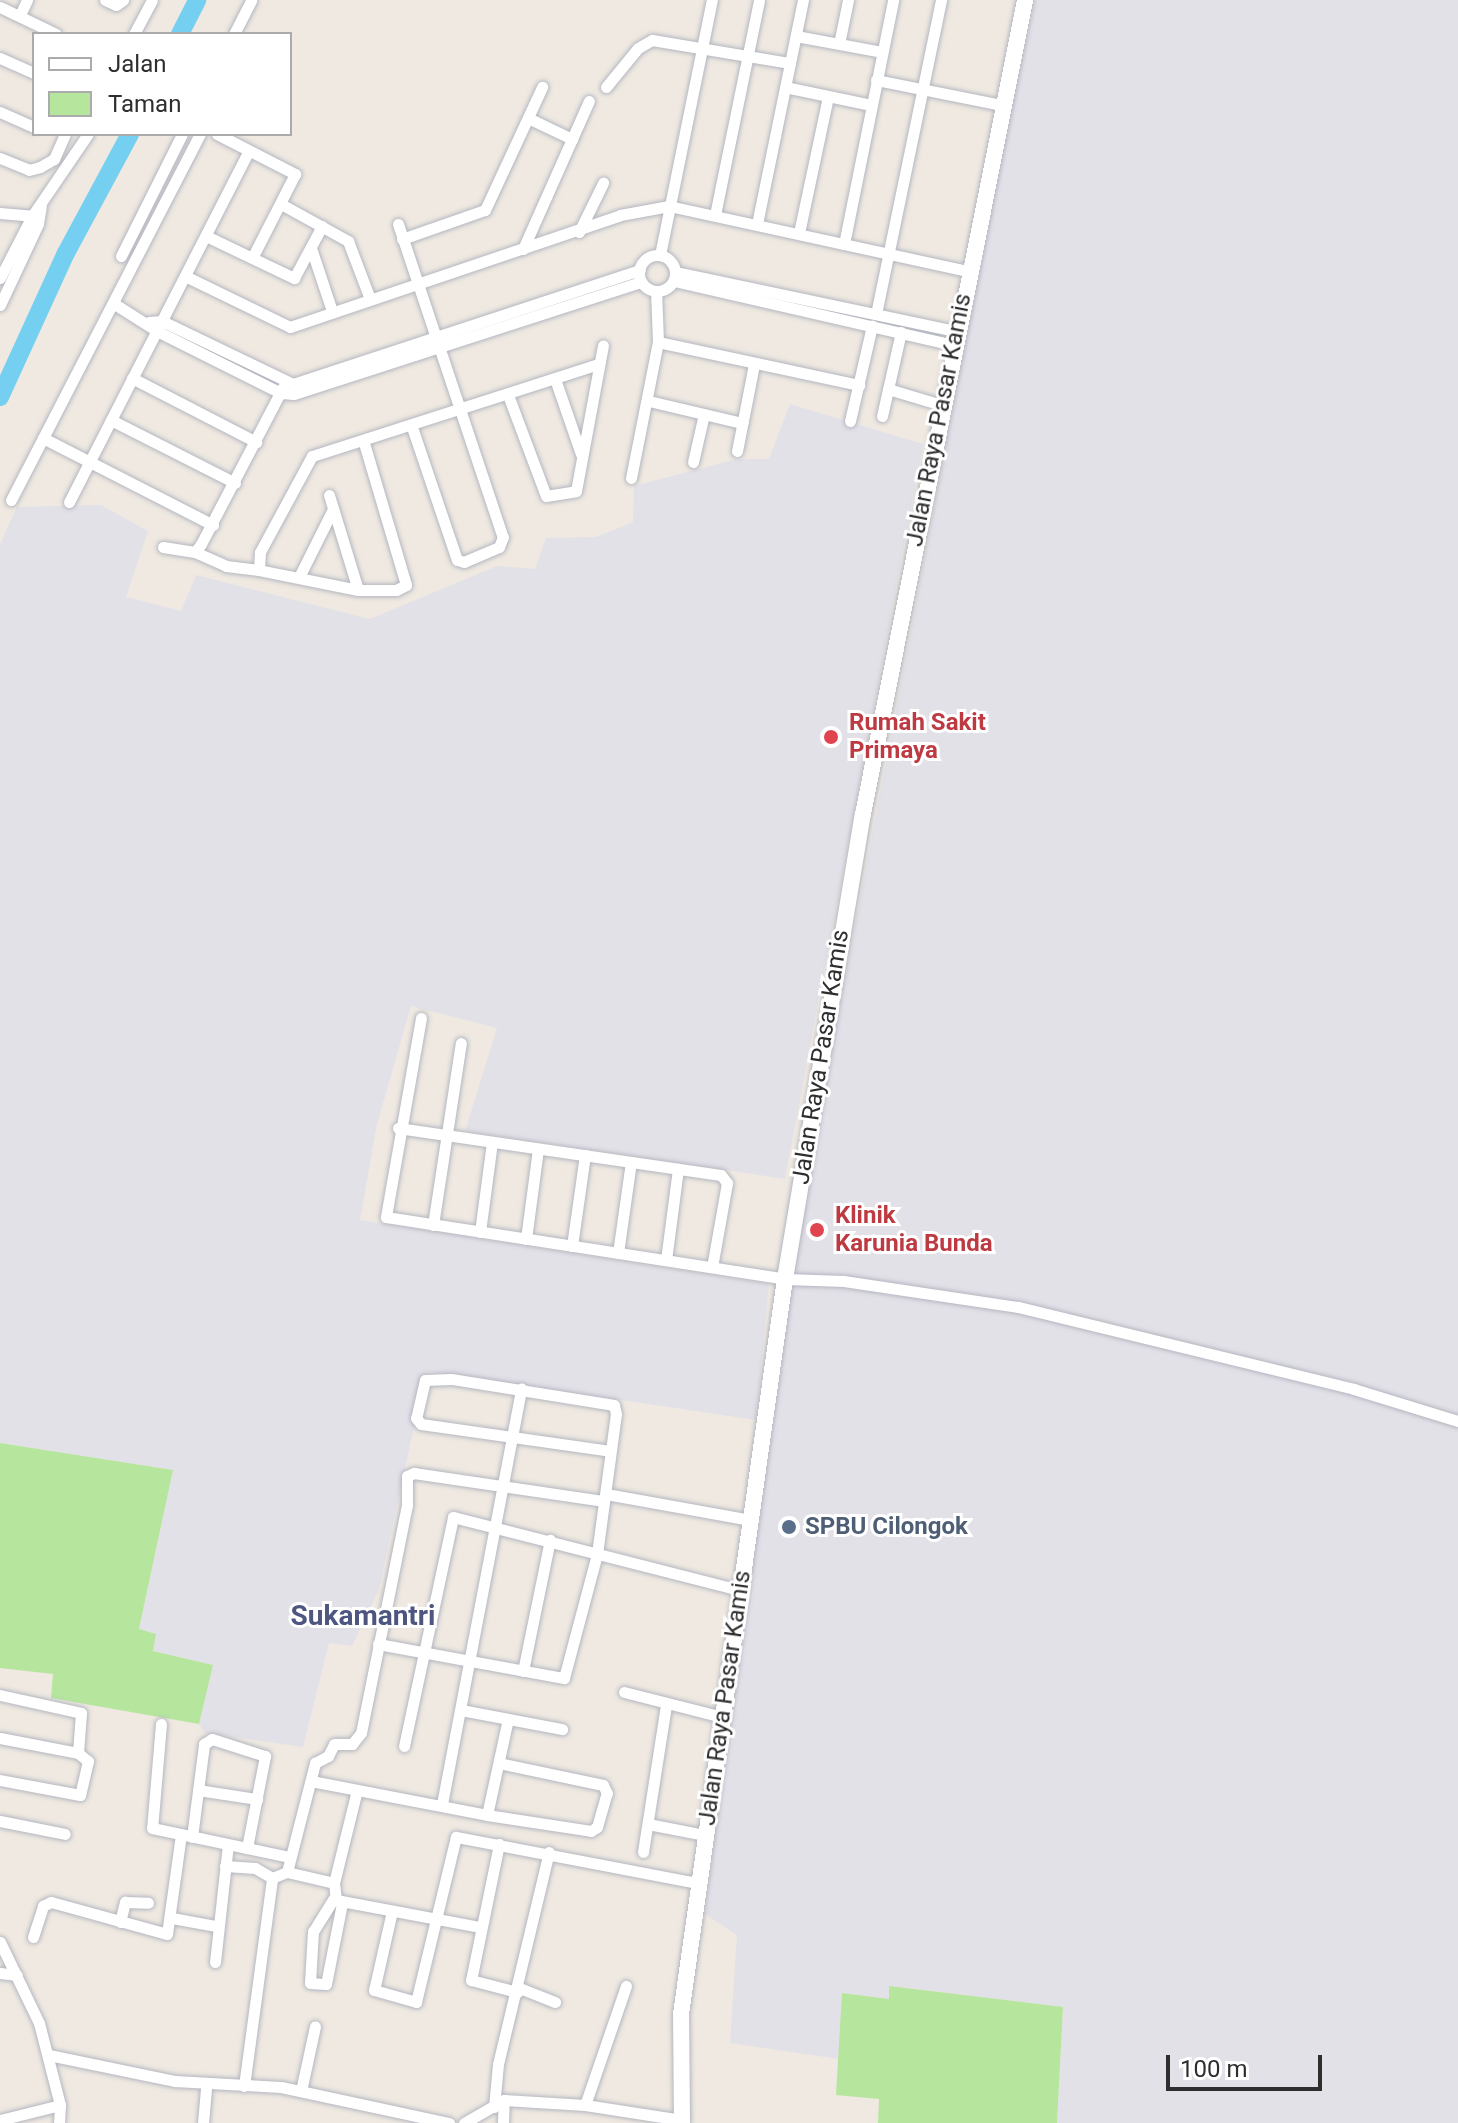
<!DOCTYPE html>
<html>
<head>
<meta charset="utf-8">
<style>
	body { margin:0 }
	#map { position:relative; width:1458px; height:2123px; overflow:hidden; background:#efe9e1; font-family:Roboto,sans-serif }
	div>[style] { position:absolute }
	.industrial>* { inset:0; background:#e3e1e8 }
	.green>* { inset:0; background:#b6e59e }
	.river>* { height:18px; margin:-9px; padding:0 9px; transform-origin:9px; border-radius:9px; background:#75cff0 }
	.roads { filter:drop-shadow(0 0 2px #b4b7c1) drop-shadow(0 0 2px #b4b7c1) }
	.minor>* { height:11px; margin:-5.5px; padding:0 5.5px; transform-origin:5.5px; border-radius:5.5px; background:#fff }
	.minor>.ring { margin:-5.5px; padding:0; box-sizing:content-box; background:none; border:11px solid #fff; border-radius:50% }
	.secondary>* { height:16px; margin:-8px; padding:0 8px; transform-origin:8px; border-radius:8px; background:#fff }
	.dots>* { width:22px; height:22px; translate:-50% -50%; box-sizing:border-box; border:4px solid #fff; border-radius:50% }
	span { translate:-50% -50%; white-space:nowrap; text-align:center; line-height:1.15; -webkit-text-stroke:6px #fff; paint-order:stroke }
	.street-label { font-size:24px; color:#2e2e2e }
	.health-label { font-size:24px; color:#be3a42; font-weight:700 }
	.left { translate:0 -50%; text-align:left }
	.service-label { font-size:24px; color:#4e5e75; font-weight:700 }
	.quarter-label { font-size:28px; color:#4d5680; font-weight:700 }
	.legend { position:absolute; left:32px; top:32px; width:260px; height:104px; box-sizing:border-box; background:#fff; border:2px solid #ababab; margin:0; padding:10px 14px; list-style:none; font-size:24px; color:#2e2e2e }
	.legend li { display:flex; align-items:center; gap:16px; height:40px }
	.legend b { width:40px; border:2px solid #ababab }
	.scale { position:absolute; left:1166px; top:2055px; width:156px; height:36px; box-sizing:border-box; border:4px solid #2e2e2e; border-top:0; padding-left:10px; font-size:24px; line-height:28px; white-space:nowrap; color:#2e2e2e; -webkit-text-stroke:6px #fff; paint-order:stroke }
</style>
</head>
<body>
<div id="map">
	<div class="industrial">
		<i style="clip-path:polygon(1036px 0,1458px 0,1458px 2123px,1057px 2123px,1063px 2007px,889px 1986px,889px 1999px,842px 1993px,839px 2059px,730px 2043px,737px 1935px,705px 1914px,806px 1183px,1007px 126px)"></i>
		<i style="clip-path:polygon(790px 404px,923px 444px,785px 1179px,465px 1131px,497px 1028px,411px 1006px,377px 1124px,360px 1220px,769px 1284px,756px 1420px,426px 1371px,379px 1589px,352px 1646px,329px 1643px,303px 1747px,205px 1733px,199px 1724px,213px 1665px,153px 1651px,139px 1630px,173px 1470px,0 1443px,0 544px,17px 507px,101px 505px,148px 531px,126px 597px,181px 611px,196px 575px,370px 619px,497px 566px,535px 569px,546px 538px,596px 537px,633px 522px,634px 486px,737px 459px,769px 459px)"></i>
	</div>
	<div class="green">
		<i style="clip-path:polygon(0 1443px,173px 1470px,139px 1629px,156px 1634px,153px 1651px,213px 1665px,199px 1724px,51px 1698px,53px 1674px,0 1668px)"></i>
		<i style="clip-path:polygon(889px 1986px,1063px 2007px,1057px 2123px,878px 2123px,879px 2099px,836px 2095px,842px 1993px,889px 1999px)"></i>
	</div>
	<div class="river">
		<i style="left:180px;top:34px;width:38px;rotate:-63deg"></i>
		<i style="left:0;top:397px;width:158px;rotate:-65.4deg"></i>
		<i style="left:66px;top:253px;width:135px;rotate:-61.7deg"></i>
	</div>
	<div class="roads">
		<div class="minor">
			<i style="left:105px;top:0;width:12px;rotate:24deg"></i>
			<i style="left:116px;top:5px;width:9px;rotate:-36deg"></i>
			<i style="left:0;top:7px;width:62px;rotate:25.7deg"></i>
			<i style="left:20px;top:15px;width:17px;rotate:-65deg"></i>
			<i style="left:134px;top:34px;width:38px;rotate:-62deg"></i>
			<i style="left:234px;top:34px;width:38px;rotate:-63deg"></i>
			<i style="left:796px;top:36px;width:87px;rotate:10.5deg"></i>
			<i style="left:839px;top:44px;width:45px;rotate:-78.4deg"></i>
			<i style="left:0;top:58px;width:37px;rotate:24deg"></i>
			<i style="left:876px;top:80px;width:127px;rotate:11.3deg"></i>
			<i style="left:606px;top:87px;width:50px;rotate:-50.6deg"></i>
			<i style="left:638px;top:48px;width:16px;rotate:-30deg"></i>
			<i style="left:652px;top:40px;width:140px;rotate:9.5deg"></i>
			<i style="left:785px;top:87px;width:88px;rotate:11.8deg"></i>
			<i style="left:0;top:112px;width:37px;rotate:24deg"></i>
			<i style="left:528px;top:118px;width:49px;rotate:25.5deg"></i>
			<i style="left:217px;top:134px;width:88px;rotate:27.1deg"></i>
			<i style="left:295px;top:174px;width:94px;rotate:117.1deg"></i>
			<i style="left:0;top:158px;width:31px;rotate:22deg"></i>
			<i style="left:29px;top:170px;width:11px;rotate:-15deg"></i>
			<i style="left:40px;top:167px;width:16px;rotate:-30deg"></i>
			<i style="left:54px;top:159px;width:27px;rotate:-66deg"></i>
			<i style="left:281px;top:204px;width:77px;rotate:28.9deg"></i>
			<i style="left:348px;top:241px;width:62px;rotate:69.2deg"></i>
			<i style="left:0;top:213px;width:32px;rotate:5deg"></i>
			<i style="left:715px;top:215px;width:219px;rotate:-78.4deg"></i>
			<i style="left:398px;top:224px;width:330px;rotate:71.5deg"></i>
			<i style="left:503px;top:537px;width:11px;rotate:112deg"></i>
			<i style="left:499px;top:547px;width:38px;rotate:157deg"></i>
			<i style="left:464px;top:562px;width:7px;rotate:-164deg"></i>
			<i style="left:457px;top:560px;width:140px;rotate:-108.7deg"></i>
			<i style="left:757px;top:224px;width:229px;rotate:-78.4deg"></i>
			<i style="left:579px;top:232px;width:55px;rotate:-63.9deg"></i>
			<i style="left:799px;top:233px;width:140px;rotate:-78deg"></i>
			<i style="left:206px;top:236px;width:98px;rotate:25.5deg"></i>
			<i style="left:294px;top:278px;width:59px;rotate:-61.7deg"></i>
			<i style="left:402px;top:239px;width:88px;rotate:-19.3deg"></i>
			<i style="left:485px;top:210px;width:136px;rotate:-65.1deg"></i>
			<i style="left:844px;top:244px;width:249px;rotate:-78.6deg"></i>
			<i style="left:311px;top:248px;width:66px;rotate:71.6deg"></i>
			<i style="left:523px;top:249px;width:162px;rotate:-66deg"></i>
			<i style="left:660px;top:255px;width:260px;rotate:-78.5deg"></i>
			<i class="ring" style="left:639px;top:255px;width:25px;height:25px"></i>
			<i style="left:121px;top:256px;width:136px;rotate:-63.4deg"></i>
			<i style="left:675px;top:272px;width:287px;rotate:11.9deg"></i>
			<i style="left:185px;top:276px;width:117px;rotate:25.9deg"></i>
			<i style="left:290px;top:327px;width:348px;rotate:-18.7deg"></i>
			<i style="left:620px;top:215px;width:50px;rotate:-10.4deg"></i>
			<i style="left:669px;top:206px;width:306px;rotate:12.3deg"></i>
			<i style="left:0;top:278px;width:70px;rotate:-62.7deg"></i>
			<i style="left:32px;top:216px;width:99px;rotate:-55.7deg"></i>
			<i style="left:674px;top:281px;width:286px;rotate:12.9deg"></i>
			<i style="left:113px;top:303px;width:52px;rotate:32.5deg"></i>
			<i style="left:157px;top:331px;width:139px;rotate:26.6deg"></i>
			<i style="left:281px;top:393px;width:13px;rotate:4deg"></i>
			<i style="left:294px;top:394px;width:365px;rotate:-17.9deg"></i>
			<i style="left:0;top:305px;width:89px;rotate:-64.9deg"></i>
			<i style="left:38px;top:224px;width:18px;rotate:-81deg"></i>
			<i style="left:876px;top:314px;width:321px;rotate:-78.3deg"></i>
			<i style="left:149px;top:322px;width:13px;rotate:-4deg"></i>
			<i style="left:162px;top:321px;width:145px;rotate:25.7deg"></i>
			<i style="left:293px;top:384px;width:365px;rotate:-18.2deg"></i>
			<i style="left:658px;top:342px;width:206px;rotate:12.1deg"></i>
			<i style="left:132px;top:378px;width:140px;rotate:27.3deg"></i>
			<i style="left:555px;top:379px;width:79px;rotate:70.9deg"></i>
			<i style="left:888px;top:389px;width:56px;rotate:16.5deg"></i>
			<i style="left:508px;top:395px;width:108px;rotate:69.4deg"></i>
			<i style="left:546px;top:496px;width:30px;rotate:-9deg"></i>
			<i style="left:576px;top:491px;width:148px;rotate:-79.5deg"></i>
			<i style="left:649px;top:401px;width:96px;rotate:13.3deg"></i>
			<i style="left:882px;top:416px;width:86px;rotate:-77.3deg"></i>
			<i style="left:111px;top:420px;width:139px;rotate:26.9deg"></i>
			<i style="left:850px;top:421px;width:98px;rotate:-77deg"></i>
			<i style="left:43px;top:438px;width:191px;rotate:27.1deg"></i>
			<i style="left:364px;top:443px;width:148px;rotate:73.5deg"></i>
			<i style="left:406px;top:585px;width:11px;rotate:153deg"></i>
			<i style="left:396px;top:590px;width:38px;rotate:180deg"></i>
			<i style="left:358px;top:590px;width:101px;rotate:-168.6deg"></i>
			<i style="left:259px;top:570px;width:18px;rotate:-87deg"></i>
			<i style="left:260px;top:552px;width:109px;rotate:-61.6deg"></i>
			<i style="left:312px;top:456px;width:301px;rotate:-17.8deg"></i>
			<i style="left:737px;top:451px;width:89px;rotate:-78.9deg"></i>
			<i style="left:693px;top:462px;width:49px;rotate:-77.1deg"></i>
			<i style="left:631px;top:478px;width:139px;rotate:-78.8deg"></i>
			<i style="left:658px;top:342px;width:51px;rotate:-92.2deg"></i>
			<i style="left:329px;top:495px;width:99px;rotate:73deg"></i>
			<i style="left:11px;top:500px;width:412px;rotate:-62.7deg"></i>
			<i style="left:69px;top:502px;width:394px;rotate:-62.9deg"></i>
			<i style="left:163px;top:547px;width:32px;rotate:9deg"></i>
			<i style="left:195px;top:552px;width:10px;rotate:-53deg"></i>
			<i style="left:201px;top:544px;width:177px;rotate:-62.4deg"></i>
			<i style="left:195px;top:552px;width:34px;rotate:24deg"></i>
			<i style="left:226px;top:566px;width:33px;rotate:7deg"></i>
			<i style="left:300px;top:575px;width:74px;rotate:-63.4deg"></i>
			<i style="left:421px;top:1018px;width:202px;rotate:100deg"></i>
			<i style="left:386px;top:1217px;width:404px;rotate:8.8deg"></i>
			<i style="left:785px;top:1279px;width:59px;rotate:1.9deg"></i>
			<i style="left:844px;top:1281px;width:176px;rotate:8.5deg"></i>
			<i style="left:1018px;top:1307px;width:346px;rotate:13.7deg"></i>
			<i style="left:1354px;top:1389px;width:109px;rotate:17.1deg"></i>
			<i style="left:398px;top:1128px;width:326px;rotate:8.3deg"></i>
			<i style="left:721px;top:1175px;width:10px;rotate:53deg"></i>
			<i style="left:727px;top:1183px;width:85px;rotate:100.1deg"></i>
			<i style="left:433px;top:1225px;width:184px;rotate:-81.3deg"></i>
			<i style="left:480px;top:1232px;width:91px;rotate:-82.4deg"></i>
			<i style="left:526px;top:1239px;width:91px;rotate:-82.4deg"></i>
			<i style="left:572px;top:1246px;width:92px;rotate:-81.9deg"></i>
			<i style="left:618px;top:1253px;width:92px;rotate:-81.9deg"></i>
			<i style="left:666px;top:1260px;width:92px;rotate:-82.5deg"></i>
			<i style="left:606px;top:1494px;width:147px;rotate:10.2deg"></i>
			<i style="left:378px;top:1644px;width:189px;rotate:10.4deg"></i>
			<i style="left:564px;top:1678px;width:128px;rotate:-75.1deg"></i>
			<i style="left:597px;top:1554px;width:141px;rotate:-82.3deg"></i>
			<i style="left:616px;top:1414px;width:9px;rotate:-103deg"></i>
			<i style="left:614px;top:1405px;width:165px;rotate:-170.9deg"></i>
			<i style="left:451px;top:1379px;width:26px;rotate:178deg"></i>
			<i style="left:425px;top:1380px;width:39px;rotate:103deg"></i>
			<i style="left:416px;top:1418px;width:8px;rotate:50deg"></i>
			<i style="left:421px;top:1424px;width:191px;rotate:8.1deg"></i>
			<i style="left:523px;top:1671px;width:134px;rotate:-78.4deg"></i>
			<i style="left:624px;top:1692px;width:101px;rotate:14.3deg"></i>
			<i style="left:0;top:1695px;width:83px;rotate:12.5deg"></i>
			<i style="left:81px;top:1713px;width:40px;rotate:94.3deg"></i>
			<i style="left:78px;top:1753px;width:13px;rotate:39deg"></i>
			<i style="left:88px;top:1761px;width:35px;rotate:103deg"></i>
			<i style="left:80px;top:1795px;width:81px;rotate:-169.4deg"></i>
			<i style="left:461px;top:1710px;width:103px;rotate:10.7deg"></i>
			<i style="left:161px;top:1724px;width:104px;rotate:94.9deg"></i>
			<i style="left:152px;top:1828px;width:141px;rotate:11.9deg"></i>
			<i style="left:0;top:1738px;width:79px;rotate:10.9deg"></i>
			<i style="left:404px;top:1746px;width:234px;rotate:-77.9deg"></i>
			<i style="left:453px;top:1517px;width:296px;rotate:14.3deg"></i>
			<i style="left:311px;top:1781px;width:179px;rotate:10.9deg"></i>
			<i style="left:487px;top:1815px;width:105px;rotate:8.7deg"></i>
			<i style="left:591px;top:1831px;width:7px;rotate:-34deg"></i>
			<i style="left:597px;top:1827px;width:35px;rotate:-74deg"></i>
			<i style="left:607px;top:1793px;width:9px;rotate:-117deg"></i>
			<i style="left:603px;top:1785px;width:106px;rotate:-168.1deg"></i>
			<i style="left:198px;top:1790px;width:60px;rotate:8.7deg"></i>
			<i style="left:357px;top:1790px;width:96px;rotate:103.9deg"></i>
			<i style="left:334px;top:1883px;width:17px;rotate:83deg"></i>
			<i style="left:336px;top:1900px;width:147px;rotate:10.6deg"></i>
			<i style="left:442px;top:1804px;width:423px;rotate:-79.2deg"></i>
			<i style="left:487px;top:1815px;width:98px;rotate:-77.7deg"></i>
			<i style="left:0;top:1821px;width:66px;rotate:11.3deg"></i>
			<i style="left:648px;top:1824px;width:57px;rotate:11.1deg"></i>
			<i style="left:192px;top:1837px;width:94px;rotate:-82.6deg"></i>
			<i style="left:204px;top:1744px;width:9px;rotate:-32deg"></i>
			<i style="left:212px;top:1739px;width:56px;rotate:17.8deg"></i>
			<i style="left:265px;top:1756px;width:94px;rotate:101.1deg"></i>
			<i style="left:499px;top:1844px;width:139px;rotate:101.6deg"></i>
			<i style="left:471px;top:1980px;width:48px;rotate:14.6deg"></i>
			<i style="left:643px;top:1852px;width:149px;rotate:-81.1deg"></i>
			<i style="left:225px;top:1866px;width:30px;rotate:4deg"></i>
			<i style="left:255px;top:1868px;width:20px;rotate:30deg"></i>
			<i style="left:287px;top:1872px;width:113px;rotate:-75.6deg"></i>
			<i style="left:315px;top:1763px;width:15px;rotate:-28deg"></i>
			<i style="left:328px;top:1756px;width:13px;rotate:-63deg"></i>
			<i style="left:334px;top:1744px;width:18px"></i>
			<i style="left:352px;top:1744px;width:14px;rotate:-51deg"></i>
			<i style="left:361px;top:1733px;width:233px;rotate:-78.6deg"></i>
			<i style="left:407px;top:1505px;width:29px;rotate:-90deg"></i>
			<i style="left:407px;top:1476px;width:8px;rotate:-23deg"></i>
			<i style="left:414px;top:1473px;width:192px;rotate:8.4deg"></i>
			<i style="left:334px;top:1898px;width:39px;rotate:122deg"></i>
			<i style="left:313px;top:1931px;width:52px;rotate:93.3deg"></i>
			<i style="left:310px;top:1983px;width:16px;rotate:4deg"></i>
			<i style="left:326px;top:1984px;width:83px;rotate:-78.8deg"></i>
			<i style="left:392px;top:1911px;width:81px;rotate:102.8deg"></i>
			<i style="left:374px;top:1990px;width:44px;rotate:15.9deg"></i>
			<i style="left:416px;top:2002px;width:170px;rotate:-76.4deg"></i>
			<i style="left:456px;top:1837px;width:246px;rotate:10.8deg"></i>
			<i style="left:172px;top:1918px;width:45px;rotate:10.3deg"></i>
			<i style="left:120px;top:1922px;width:21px;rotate:-76deg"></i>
			<i style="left:125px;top:1902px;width:23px;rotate:2deg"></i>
			<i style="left:33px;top:1937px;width:33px;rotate:-72deg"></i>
			<i style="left:43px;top:1906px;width:9px;rotate:-27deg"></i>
			<i style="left:51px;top:1902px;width:120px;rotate:15.4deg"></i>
			<i style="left:167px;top:1934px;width:100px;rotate:-82deg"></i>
			<i style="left:0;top:1942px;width:90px;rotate:64.3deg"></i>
			<i style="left:39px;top:2023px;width:85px;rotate:75.6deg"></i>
			<i style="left:60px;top:2105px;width:18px;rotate:93deg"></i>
			<i style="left:215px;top:1962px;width:118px;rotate:-83.7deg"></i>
			<i style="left:0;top:1973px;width:17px;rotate:7deg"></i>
			<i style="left:517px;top:1987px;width:41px;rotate:21.5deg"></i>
			<i style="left:49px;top:2055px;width:129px;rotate:11.7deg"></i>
			<i style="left:175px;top:2081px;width:106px;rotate:3.2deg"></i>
			<i style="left:281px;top:2087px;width:172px;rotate:12.1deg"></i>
			<i style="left:244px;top:2086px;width:210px;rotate:-82.3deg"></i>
			<i style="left:272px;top:1878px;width:16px;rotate:-22deg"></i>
			<i style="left:287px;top:1872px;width:48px;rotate:13.2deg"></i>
			<i style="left:301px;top:2091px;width:66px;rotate:-77.8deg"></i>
			<i style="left:585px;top:2105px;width:126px;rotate:-71deg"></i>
			<i style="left:494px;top:2107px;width:43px;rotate:-84.7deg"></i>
			<i style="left:498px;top:2064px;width:218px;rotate:-76.5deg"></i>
			<i style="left:0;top:2120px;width:62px;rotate:-14deg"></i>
			<i style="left:203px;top:2123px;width:38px;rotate:-85deg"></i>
			<i style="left:464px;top:2123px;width:46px;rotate:-29.9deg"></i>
			<i style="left:504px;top:2100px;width:81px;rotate:3.5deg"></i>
			<i style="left:585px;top:2105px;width:98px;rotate:8.8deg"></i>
			<i style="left:503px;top:2123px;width:23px;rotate:-88deg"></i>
		</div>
		<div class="secondary">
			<i style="left:682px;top:2123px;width:109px;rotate:-90.5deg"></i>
			<i style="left:681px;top:2014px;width:742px;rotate:-81.95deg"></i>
			<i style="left:785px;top:1279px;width:471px;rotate:-80.5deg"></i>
			<i style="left:863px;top:814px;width:830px;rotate:-78.74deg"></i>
		</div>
	</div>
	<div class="dots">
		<i style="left:831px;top:737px;background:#e0444e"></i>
		<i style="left:817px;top:1230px;background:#e0444e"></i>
		<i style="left:789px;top:1527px;background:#5c6f8a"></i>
	</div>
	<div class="street-label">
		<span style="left:939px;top:420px;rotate:-79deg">Jalan Raya Pasar Kamis</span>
		<span style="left:821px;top:1057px;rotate:-81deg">Jalan Raya Pasar Kamis</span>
		<span style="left:725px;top:1698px;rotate:-82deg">Jalan Raya Pasar Kamis</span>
	</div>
	<div class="health-label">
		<span class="left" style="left:849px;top:737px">Rumah Sakit<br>Primaya</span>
		<span class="left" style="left:835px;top:1230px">Klinik<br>Karunia Bunda</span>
	</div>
	<div class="service-label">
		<span class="left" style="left:805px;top:1527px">SPBU Cilongok</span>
	</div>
	<div class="quarter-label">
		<span style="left:363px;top:1616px">Sukamantri</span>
	</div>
	<ul class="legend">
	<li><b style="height:10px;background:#fff"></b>Jalan</li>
	<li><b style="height:22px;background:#b6e59e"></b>Taman</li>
	</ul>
	<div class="scale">100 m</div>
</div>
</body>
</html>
